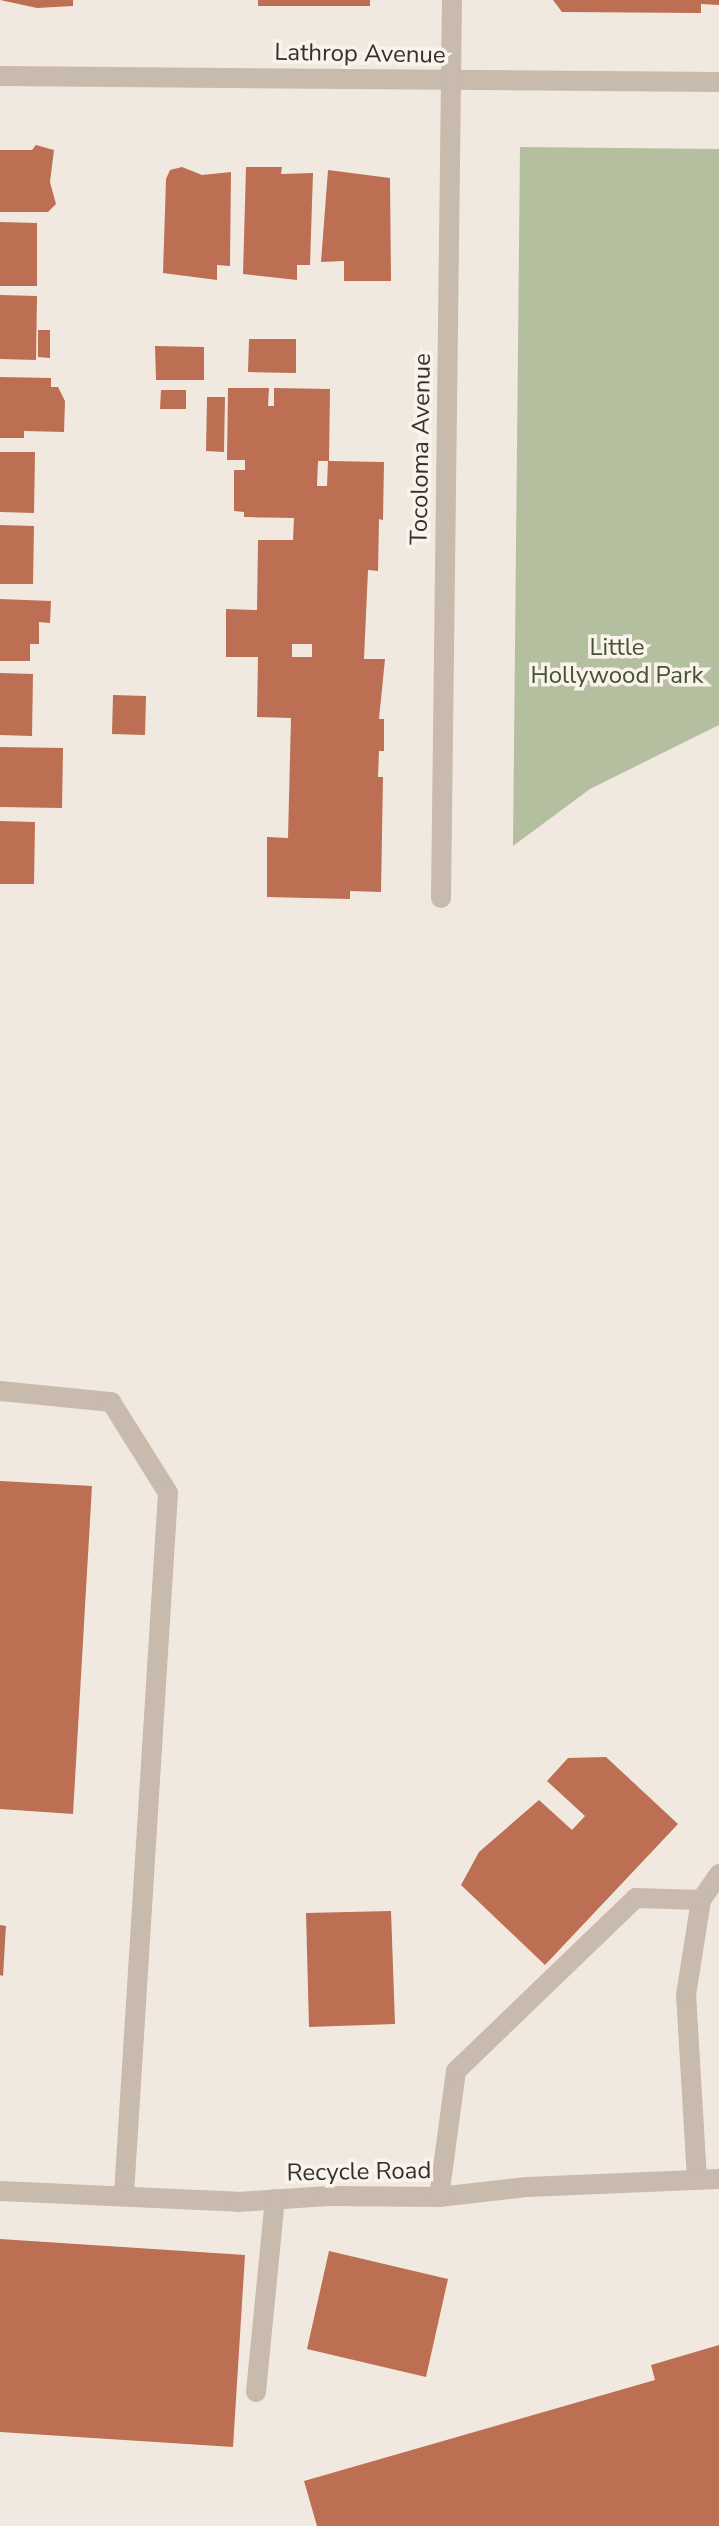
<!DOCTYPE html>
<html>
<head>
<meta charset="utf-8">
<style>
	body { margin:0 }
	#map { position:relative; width:719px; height:2526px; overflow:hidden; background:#f1e9df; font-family:"Nunito Sans",sans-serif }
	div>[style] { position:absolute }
	.green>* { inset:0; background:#b4bfa0 }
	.building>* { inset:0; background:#bc6f52 }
	.service>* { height:20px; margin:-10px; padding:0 10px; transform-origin:10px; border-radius:10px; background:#c8baac }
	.minor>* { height:20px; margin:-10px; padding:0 10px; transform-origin:10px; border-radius:10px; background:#c8baac }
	span { translate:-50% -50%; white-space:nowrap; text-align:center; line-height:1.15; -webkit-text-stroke:7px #f9f3eb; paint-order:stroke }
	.street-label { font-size:24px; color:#372f2a }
	.park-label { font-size:24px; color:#455330 }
</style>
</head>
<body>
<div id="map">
	<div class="green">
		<i style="clip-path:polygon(520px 147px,719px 149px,719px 725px,590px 789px,513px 846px)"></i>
	</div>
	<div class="building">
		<i style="clip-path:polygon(0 0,73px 0,73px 6px,37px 8px)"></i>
		<i style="clip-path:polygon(258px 0,370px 0,370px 6px,258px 6px)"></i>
		<i style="clip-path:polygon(553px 0,719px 0,719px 5px,701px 4px,701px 13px,562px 12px)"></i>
		<i style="clip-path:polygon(36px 145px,54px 150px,50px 182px,56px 204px,48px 212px,0 212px,0 150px,32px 150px)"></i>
		<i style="clip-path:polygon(182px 167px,202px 175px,231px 172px,230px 266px,217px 265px,217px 280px,163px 273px,166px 179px,170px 170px)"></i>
		<i style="clip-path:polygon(246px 167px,282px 167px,281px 174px,313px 173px,310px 265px,297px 265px,297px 280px,243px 274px)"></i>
		<i style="clip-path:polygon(328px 170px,390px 178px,391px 281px,344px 281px,344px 261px,321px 262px)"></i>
		<i style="clip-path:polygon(0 222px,37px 223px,37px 286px,0 286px)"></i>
		<i style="clip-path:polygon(0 295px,37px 296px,36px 360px,0 359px)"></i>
		<i style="clip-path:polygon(38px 330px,50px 330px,50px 358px,38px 357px)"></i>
		<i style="clip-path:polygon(249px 339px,296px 339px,296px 373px,248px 372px)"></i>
		<i style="clip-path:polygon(155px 346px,204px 347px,204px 380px,156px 380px)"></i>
		<i style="clip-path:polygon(0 377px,51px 378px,51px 387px,58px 387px,65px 401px,64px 432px,24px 431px,24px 438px,0 438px)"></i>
		<i style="clip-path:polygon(evenodd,228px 388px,269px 388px,268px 406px,274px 406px,274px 388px,330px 389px,329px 461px,384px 462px,383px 520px,379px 519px,378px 571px,368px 570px,364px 659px,385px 659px,379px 719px,384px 719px,384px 751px,379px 751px,378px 777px,383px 777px,381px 892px,350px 891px,350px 899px,267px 897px,267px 837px,288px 838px,291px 718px,257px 717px,258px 657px,226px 657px,226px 609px,257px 610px,258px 540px,293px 540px,294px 518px,244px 517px,244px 512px,234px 511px,234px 470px,245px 470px,245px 460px,227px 460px,228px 388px,318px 461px,328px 461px,327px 486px,317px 486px,318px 461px,228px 388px,292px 644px,312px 644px,312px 657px,292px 657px,292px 644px)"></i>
		<i style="clip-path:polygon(161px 390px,186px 390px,186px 409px,160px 409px)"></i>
		<i style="clip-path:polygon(207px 397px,225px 397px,224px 452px,206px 451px)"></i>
		<i style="clip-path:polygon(0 452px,35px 452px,34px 513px,0 512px)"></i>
		<i style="clip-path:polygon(0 525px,34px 526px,33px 584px,0 584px)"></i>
		<i style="clip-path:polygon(0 599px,51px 601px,50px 623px,39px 622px,39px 644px,30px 644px,30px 661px,0 661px)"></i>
		<i style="clip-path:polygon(0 673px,33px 674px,32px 736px,0 735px)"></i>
		<i style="clip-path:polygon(113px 695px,146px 696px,145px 735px,112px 734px)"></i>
		<i style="clip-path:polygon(0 747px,63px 748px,62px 808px,0 807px)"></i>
		<i style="clip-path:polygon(0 821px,35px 822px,34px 884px,0 884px)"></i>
		<i style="clip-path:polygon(0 1481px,92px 1486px,73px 1814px,0 1809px)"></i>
		<i style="clip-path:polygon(606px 1757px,678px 1824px,545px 1965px,461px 1885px,479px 1852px,539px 1800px,572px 1830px,585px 1816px,547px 1781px,568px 1758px)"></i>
		<i style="clip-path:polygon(391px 1911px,395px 2024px,309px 2027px,306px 1913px)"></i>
		<i style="clip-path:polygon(0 1925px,6px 1926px,3px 1976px,0 1975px)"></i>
		<i style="clip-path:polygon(0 2239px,245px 2255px,233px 2447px,0 2432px)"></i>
		<i style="clip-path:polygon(329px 2251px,448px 2279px,426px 2377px,307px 2349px)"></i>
		<i style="clip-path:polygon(719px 2345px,719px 2526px,317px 2526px,304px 2481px,655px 2380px,651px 2365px)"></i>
	</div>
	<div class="service">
		<i style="left:0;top:1391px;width:112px;rotate:5.7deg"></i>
		<i style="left:111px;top:1402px;width:107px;rotate:57.9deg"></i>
		<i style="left:168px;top:1493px;width:703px;rotate:93.59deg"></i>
		<i style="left:697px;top:2179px;width:184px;rotate:-93.4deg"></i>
		<i style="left:686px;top:1995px;width:96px;rotate:-81deg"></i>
		<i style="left:701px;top:1900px;width:32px;rotate:-55deg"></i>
		<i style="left:0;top:2191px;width:238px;rotate:2.6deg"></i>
		<i style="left:238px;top:2202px;width:90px;rotate:-3.8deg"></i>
		<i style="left:328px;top:2196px;width:111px;rotate:0.5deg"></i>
		<i style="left:439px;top:2197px;width:89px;rotate:-6.5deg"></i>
		<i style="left:527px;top:2187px;width:192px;rotate:-2.4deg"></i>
		<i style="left:439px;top:2197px;width:127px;rotate:-82.3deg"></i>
		<i style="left:456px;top:2071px;width:250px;rotate:-43.9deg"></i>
		<i style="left:636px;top:1898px;width:65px;rotate:1.8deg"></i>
		<i style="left:256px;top:2392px;width:194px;rotate:-84.4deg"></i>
	</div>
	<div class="minor">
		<i style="left:0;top:76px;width:719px;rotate:0.48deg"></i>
		<i style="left:441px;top:898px;width:898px;rotate:-89.3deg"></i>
	</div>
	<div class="street-label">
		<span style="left:360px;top:54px;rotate:1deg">Lathrop Avenue</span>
		<span style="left:421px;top:449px;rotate:-89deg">Tocoloma Avenue</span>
		<span style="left:359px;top:2172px;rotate:-1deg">Recycle Road</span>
	</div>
	<div class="park-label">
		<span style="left:617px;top:662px">Little<br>Hollywood Park</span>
	</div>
</div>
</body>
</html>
